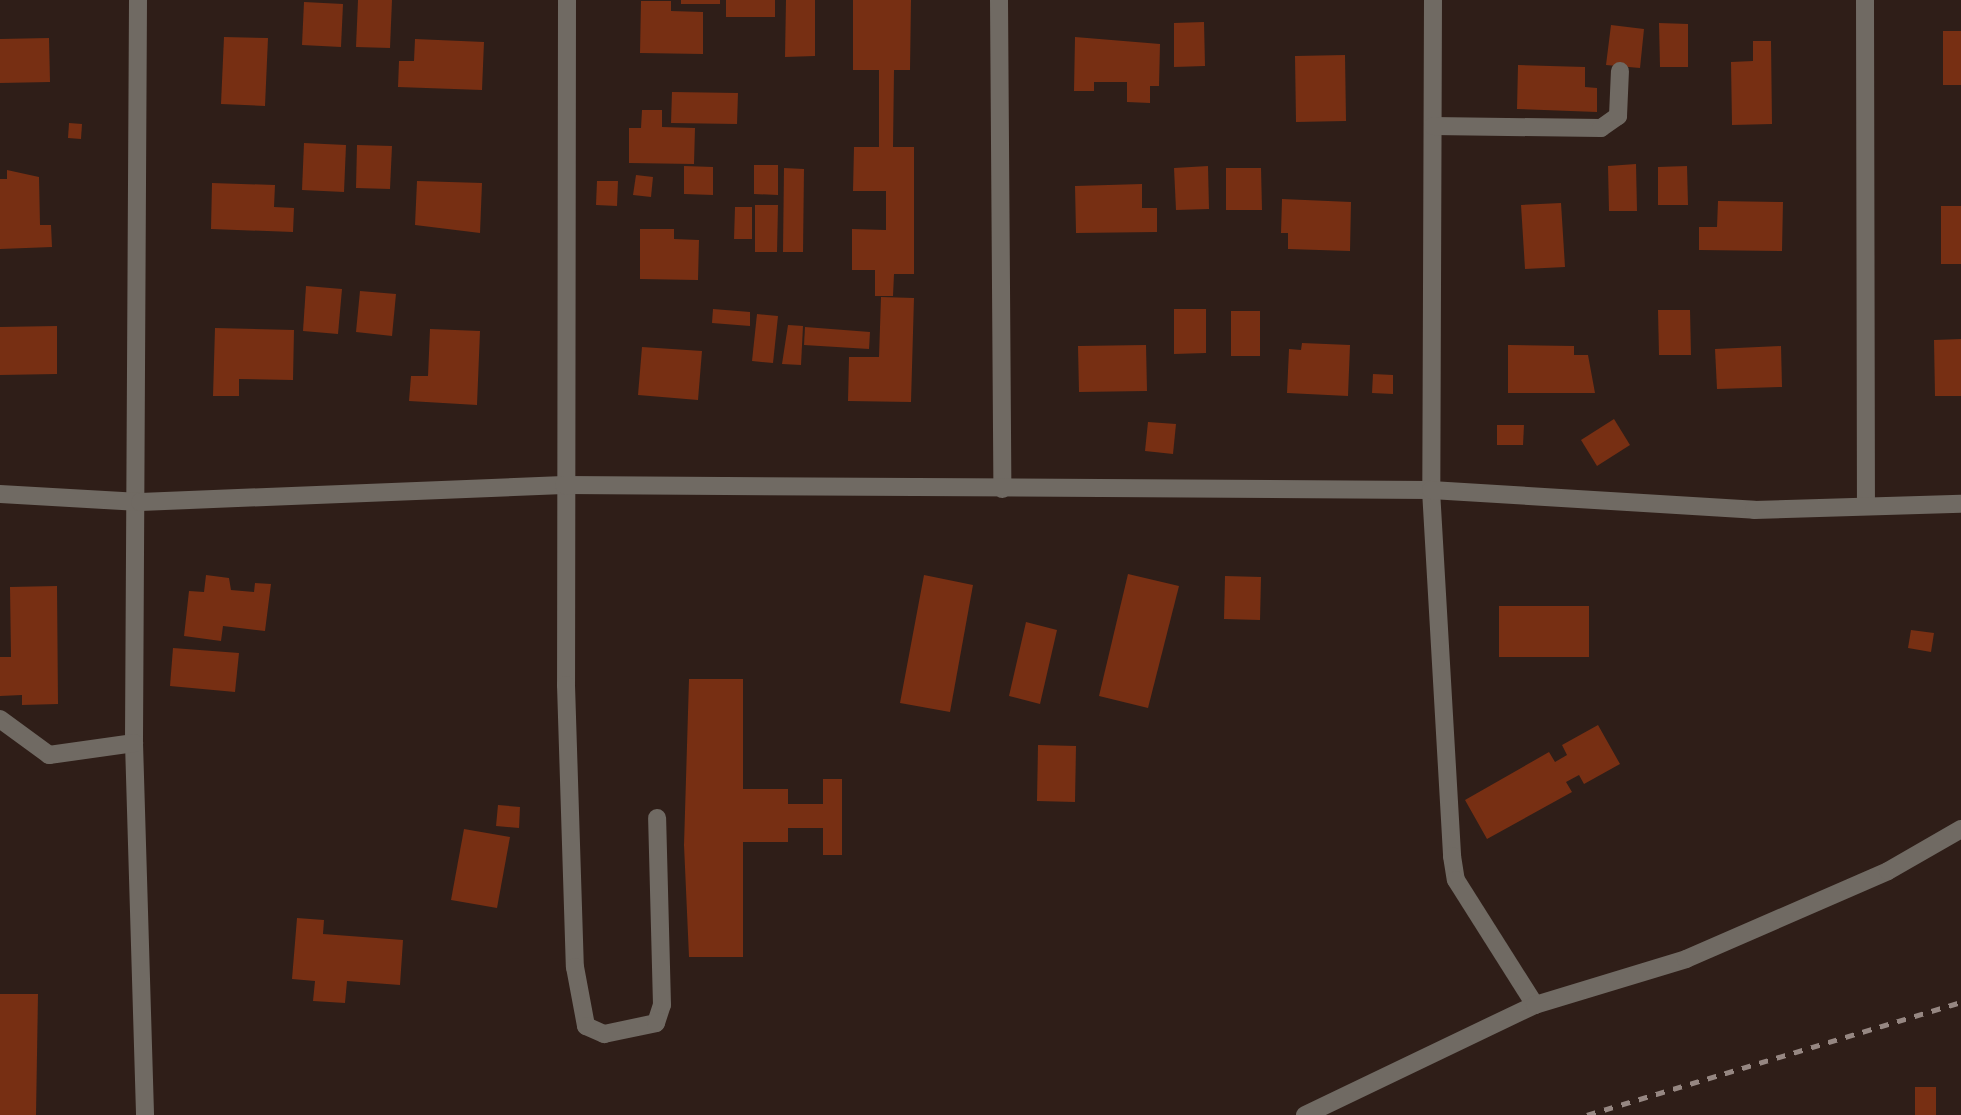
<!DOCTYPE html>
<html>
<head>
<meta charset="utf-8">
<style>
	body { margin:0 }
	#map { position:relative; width:1961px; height:1115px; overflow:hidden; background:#2f1e18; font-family:"Source Serif 4",serif }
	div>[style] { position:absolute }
	.building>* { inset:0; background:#772f13 }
	.minor>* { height:18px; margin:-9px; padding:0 9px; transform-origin:9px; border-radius:9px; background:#706a63 }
	.rail>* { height:5px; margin-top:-2.5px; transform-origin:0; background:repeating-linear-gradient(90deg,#968782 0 9px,transparent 0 18px) }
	span { translate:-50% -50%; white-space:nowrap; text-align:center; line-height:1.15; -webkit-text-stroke:6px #120a07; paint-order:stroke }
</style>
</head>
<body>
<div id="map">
	<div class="building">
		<i style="clip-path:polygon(358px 0,392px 0,390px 48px,356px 47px)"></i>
		<i style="clip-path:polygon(681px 0,720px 0,720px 4px,681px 4px)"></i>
		<i style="clip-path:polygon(726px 0,775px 0,775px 17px,726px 17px)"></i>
		<i style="clip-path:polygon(786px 0,815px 0,815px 56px,785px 57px)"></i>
		<i style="clip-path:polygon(853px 0,911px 0,910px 70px,894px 70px,893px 147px,914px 147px,914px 274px,894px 274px,893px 296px,875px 296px,875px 270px,852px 270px,852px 229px,886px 230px,886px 191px,853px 191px,854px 147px,879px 147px,879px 70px,853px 70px)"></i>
		<i style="clip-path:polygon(641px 1px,671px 1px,671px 11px,703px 12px,703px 54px,640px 53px)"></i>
		<i style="clip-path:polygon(304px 2px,343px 4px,341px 47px,302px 45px)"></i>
		<i style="clip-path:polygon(1204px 22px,1205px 66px,1174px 67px,1174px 23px)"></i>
		<i style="clip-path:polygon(1659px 23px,1688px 24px,1688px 67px,1660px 67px)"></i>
		<i style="clip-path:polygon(1611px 25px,1644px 29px,1640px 68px,1606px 65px)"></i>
		<i style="clip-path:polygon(1943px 31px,1961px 31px,1961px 85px,1943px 85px)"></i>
		<i style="clip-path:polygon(224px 37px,268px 38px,265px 106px,221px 104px)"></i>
		<i style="clip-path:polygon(1075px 37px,1160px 44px,1159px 86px,1150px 86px,1150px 103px,1127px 102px,1127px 82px,1094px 82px,1094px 91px,1074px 91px)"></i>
		<i style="clip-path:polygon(49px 38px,50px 82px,0 83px,0 39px)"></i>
		<i style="clip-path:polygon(415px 39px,484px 42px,482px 90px,398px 87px,399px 61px,414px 61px)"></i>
		<i style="clip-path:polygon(1753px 41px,1771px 41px,1772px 124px,1732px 125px,1731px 62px,1753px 61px)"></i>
		<i style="clip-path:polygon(1345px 55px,1346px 121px,1296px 122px,1295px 56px)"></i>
		<i style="clip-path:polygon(1518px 65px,1585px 67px,1585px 87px,1597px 88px,1597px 112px,1517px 109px)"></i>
		<i style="clip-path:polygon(672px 92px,738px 93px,737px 124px,671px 123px)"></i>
		<i style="clip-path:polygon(642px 110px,662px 110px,662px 127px,695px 128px,694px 164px,629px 163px,629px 128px,641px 128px)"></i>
		<i style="clip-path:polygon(69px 123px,82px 124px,81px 139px,68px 138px)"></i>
		<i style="clip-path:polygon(304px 143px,346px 145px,344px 192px,302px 190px)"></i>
		<i style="clip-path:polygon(357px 145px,392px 146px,390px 189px,356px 188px)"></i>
		<i style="clip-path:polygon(1636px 164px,1637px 211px,1609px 211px,1608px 166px)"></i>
		<i style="clip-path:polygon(754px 165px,778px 165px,778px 195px,754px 194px)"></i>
		<i style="clip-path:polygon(684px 166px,713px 167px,713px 195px,684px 194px)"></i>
		<i style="clip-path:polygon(1208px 166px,1209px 209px,1176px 210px,1174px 168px)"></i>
		<i style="clip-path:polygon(1687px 166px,1688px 205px,1658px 205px,1658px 167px)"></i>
		<i style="clip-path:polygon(784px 168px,804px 169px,803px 252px,783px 252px)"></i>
		<i style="clip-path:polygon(1226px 168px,1261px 168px,1262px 210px,1226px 210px)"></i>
		<i style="clip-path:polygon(7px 170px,39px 177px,40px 225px,51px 225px,52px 247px,0 249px,0 179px,7px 179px)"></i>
		<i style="clip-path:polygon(636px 175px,653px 177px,651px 197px,633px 195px)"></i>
		<i style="clip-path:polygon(417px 181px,482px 183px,480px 233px,415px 225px)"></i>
		<i style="clip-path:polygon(597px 181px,618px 181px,617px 206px,596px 205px)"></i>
		<i style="clip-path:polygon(212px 183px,275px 185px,274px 207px,294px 208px,293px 232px,211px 229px)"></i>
		<i style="clip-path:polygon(1142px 184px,1142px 208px,1157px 208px,1157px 232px,1076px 233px,1075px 186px)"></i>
		<i style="clip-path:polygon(1282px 199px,1351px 202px,1350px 251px,1288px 249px,1288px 233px,1281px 233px)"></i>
		<i style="clip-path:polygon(1718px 201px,1783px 202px,1782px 251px,1699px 250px,1699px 227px,1717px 227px)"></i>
		<i style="clip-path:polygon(1561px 203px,1565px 267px,1525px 269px,1521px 205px)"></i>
		<i style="clip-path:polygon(755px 205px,778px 205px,777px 252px,755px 252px)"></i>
		<i style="clip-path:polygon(1941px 206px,1961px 206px,1961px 264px,1941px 264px)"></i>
		<i style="clip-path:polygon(735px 207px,752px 207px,752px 239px,734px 239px)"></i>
		<i style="clip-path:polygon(640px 229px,674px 229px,674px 239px,699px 240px,698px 280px,640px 279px)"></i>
		<i style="clip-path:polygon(306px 286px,342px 289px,338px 334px,303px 331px)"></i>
		<i style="clip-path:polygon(360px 291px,396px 294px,392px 336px,356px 332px)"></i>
		<i style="clip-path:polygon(881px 297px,914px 298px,911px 402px,848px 401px,849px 357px,879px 357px)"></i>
		<i style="clip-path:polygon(713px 309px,750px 312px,750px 326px,712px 323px)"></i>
		<i style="clip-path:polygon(1174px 309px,1206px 309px,1206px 353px,1174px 354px)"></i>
		<i style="clip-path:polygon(1658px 310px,1690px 310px,1691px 355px,1659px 355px)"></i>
		<i style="clip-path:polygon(1231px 311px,1260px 311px,1260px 356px,1231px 356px)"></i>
		<i style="clip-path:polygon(757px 314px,778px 316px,773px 363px,752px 361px)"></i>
		<i style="clip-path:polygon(788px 325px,803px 326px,801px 365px,782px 364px)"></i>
		<i style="clip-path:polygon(57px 326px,57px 374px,0 375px,0 327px)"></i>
		<i style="clip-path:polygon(805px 327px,870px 332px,869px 349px,804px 345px)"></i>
		<i style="clip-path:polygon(215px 328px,294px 330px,293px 380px,239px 379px,239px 396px,213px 396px)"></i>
		<i style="clip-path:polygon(430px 329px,480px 331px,477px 405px,409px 401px,411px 376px,428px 376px)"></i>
		<i style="clip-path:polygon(1961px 339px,1961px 396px,1935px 396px,1934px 340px)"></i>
		<i style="clip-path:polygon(1302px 343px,1350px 345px,1348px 396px,1287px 393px,1289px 349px,1301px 350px)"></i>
		<i style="clip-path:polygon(1146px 345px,1147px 391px,1079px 392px,1078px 346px)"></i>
		<i style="clip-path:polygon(1508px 345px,1574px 346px,1574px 355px,1588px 355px,1595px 393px,1508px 393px)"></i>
		<i style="clip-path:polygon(1781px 346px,1782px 387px,1717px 389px,1715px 349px)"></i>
		<i style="clip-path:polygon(642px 347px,702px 351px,698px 400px,638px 395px)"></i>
		<i style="clip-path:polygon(1373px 374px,1393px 375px,1393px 394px,1372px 393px)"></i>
		<i style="clip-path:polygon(1614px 419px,1630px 445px,1597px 466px,1581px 440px)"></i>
		<i style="clip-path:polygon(1148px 422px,1176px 424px,1173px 454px,1145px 451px)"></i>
		<i style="clip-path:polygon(1497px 425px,1524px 425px,1523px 445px,1497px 445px)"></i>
		<i style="clip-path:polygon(1128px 574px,1179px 586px,1148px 708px,1099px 696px)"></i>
		<i style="clip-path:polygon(206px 575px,229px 578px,231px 590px,254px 592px,255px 583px,271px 584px,265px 631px,223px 626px,221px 641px,184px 636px,189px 591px,204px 592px)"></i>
		<i style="clip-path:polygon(924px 575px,973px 585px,950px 712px,900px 703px)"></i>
		<i style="clip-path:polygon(1225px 576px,1261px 577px,1260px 620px,1224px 619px)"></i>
		<i style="clip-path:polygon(57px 586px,58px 704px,22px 705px,22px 695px,0 696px,0 657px,11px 657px,10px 587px)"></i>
		<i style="clip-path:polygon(1499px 606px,1589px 606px,1589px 657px,1499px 657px)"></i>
		<i style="clip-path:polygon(1026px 622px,1057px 630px,1040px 704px,1009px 696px)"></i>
		<i style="clip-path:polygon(1911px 630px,1934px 633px,1931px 652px,1908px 648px)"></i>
		<i style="clip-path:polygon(173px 648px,239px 653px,235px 692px,170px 686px)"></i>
		<i style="clip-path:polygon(689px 679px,743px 679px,743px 789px,788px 789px,788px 804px,823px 804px,823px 779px,842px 779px,842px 855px,823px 855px,823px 828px,788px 828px,788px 842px,743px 842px,743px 957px,689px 957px,684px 845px)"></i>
		<i style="clip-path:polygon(1598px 725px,1620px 764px,1584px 784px,1579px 775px,1566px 782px,1572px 792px,1487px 839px,1465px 800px,1549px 752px,1555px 762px,1567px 755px,1562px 745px)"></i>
		<i style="clip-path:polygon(1038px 745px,1076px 746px,1075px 802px,1037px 801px)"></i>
		<i style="clip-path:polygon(498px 805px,520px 807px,519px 828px,496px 826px)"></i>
		<i style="clip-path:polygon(464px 829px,510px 837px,497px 908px,451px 900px)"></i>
		<i style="clip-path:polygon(297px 918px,324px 920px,323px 934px,403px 940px,400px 985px,347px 981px,345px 1003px,313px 1001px,315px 981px,292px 979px)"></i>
		<i style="clip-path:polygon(0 994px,38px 994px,36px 1115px,0 1115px)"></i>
		<i style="clip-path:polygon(1915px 1087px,1936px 1087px,1936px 1115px,1915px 1115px)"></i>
	</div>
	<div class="minor">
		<i style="left:138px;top:0;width:743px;rotate:90.31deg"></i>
		<i style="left:134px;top:743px;width:372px;rotate:88.3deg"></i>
		<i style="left:567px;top:0;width:685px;rotate:90.08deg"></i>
		<i style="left:566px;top:685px;width:282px;rotate:88.2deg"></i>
		<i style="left:575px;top:967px;width:60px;rotate:79.4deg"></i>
		<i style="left:586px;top:1026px;width:20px;rotate:24deg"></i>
		<i style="left:604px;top:1034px;width:53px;rotate:-11.9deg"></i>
		<i style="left:656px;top:1023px;width:19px;rotate:-72deg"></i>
		<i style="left:662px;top:1005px;width:187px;rotate:-91.5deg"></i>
		<i style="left:999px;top:0;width:489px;rotate:89.6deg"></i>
		<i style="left:1433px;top:0;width:490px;rotate:90.2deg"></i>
		<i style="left:1431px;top:490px;width:367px;rotate:86.7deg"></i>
		<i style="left:1452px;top:856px;width:24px;rotate:81deg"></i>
		<i style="left:1456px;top:880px;width:148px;rotate:57.7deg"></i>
		<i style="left:1865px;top:0;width:504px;rotate:89.89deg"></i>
		<i style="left:1433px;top:126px;width:168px;rotate:0.7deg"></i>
		<i style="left:1601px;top:128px;width:21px;rotate:-35deg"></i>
		<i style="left:1618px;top:116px;width:45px;rotate:-87.5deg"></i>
		<i style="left:0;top:494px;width:140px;rotate:3.3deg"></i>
		<i style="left:140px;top:502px;width:424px;rotate:-2.3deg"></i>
		<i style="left:564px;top:485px;width:867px;rotate:0.33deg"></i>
		<i style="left:1431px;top:490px;width:324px;rotate:3.5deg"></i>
		<i style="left:1754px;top:510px;width:207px;rotate:-1.7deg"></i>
		<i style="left:0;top:719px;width:61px;rotate:36.3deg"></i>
		<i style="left:49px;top:755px;width:86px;rotate:-8deg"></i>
		<i style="left:1305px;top:1115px;width:255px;rotate:-25.6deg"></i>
		<i style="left:1535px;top:1005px;width:158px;rotate:-16.9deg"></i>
		<i style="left:1686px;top:959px;width:220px;rotate:-23.5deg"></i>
		<i style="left:1888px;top:871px;width:84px;rotate:-29.9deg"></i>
	</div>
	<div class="rail">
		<i style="left:1587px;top:1115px;width:391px;rotate:-16.8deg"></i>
	</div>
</div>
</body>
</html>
